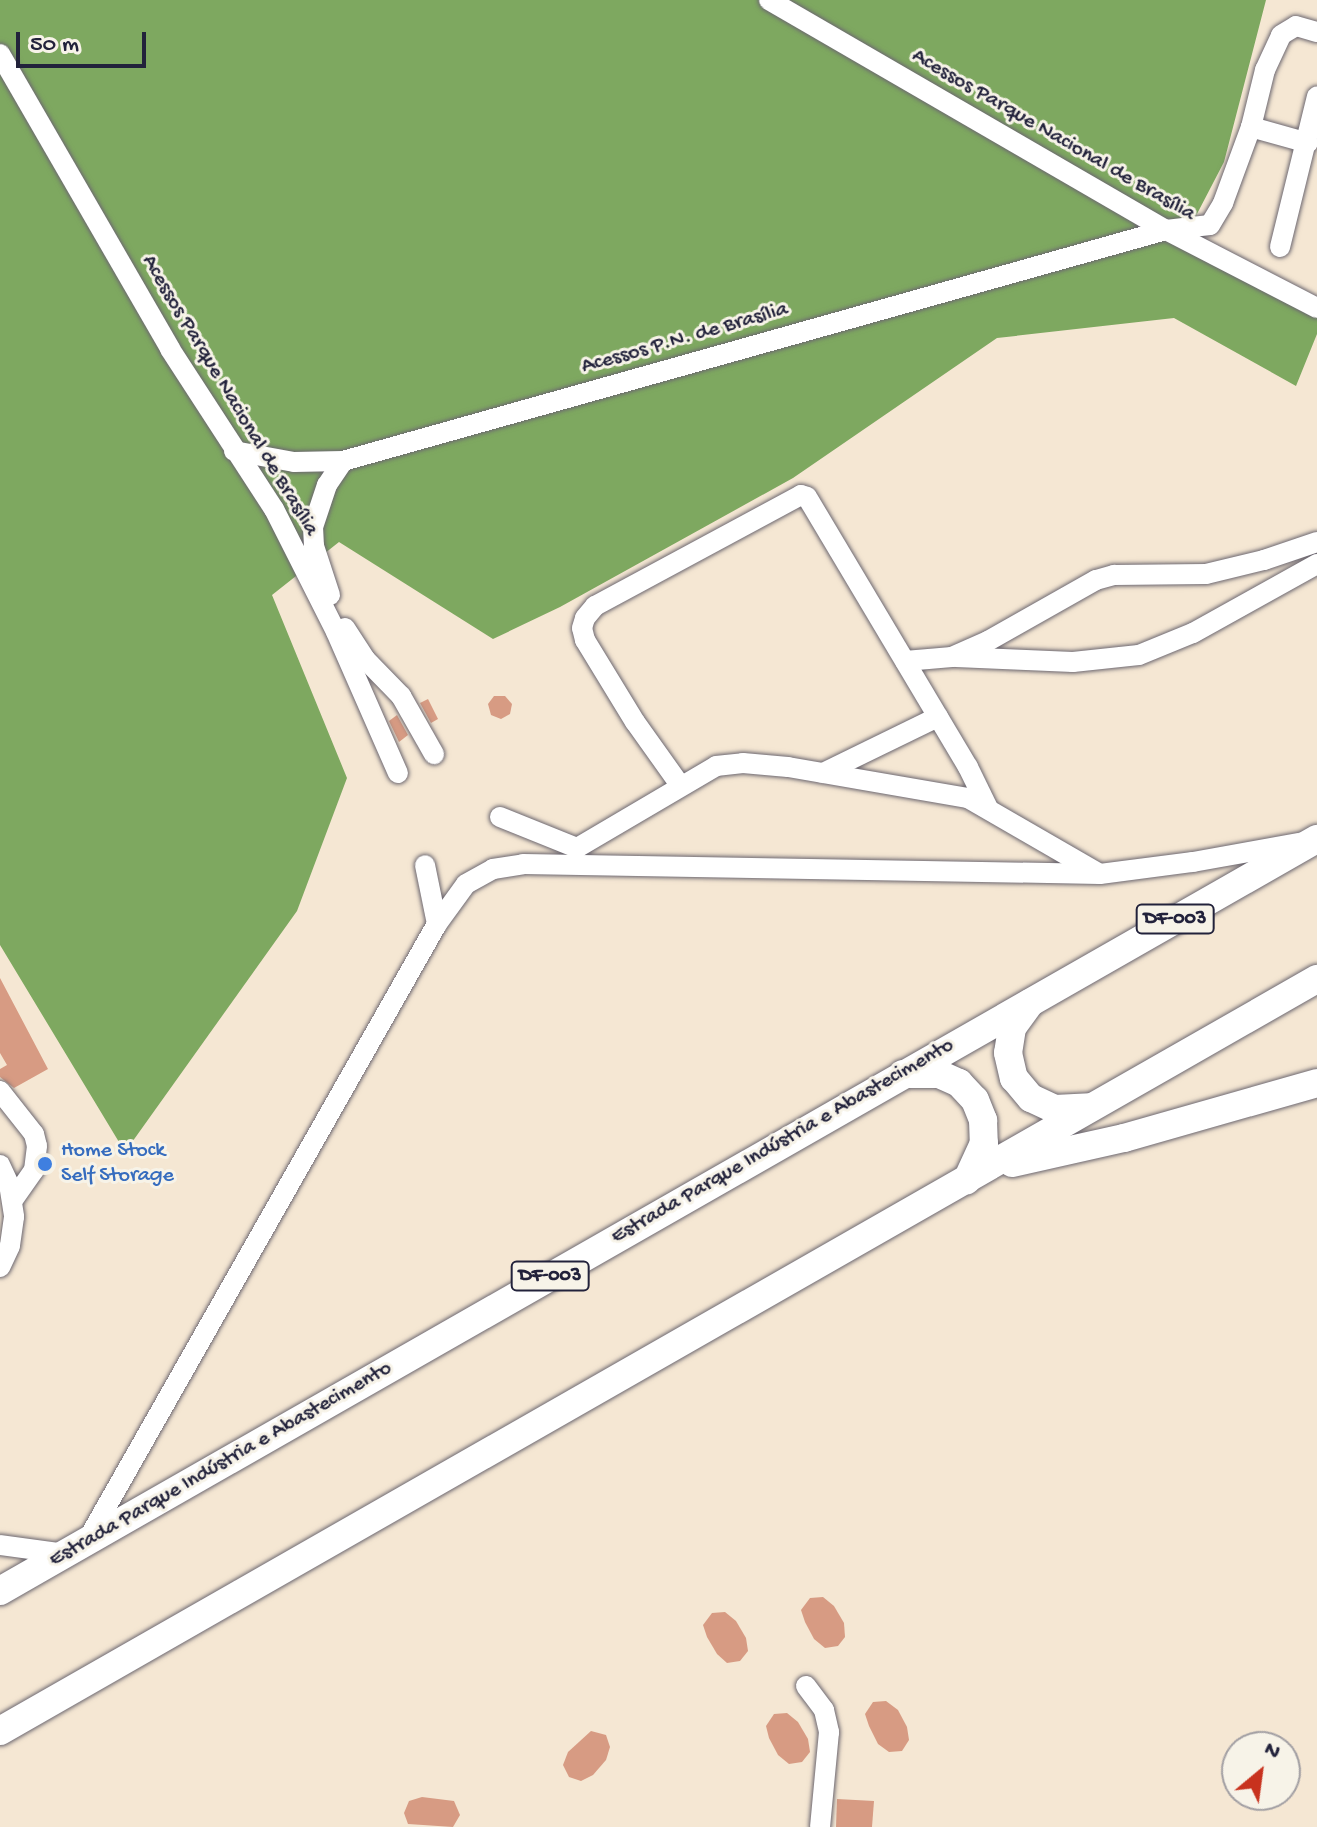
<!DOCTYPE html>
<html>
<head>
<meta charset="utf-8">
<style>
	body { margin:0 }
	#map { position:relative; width:1317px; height:1827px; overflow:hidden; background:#f5e7d3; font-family:"Gochi Hand",sans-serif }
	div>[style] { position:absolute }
	.forest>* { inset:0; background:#7ea860 }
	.building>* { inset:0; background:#d79b83 }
	.roads { filter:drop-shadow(0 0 2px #6c6770) drop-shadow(0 0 2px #6c6770) }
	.minor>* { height:20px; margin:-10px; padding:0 10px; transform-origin:10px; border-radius:10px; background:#fff }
	.highway>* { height:28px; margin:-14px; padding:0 14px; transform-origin:14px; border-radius:14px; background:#fff }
	.dots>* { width:22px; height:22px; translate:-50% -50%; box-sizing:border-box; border:4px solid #f7f3e8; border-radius:50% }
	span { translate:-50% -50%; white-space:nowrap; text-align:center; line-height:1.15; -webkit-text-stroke:6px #f7f3e8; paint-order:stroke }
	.shield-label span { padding:2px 6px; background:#f7f3e8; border:2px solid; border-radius:6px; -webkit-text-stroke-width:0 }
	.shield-label { font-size:20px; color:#22223b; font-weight:700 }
	.street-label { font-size:22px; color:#22223b }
	.shop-label { font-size:22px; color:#366cbe }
	.left { translate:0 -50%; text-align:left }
	.north { position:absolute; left:1221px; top:1731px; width:80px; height:80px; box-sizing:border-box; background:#f7f3e8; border:2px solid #a29fa3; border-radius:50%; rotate:29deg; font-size:22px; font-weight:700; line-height:32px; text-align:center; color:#22223b }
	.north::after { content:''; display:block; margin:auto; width:28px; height:36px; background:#c8321e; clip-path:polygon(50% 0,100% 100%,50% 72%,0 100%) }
	.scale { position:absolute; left:16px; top:32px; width:130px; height:36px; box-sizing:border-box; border:4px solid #22223b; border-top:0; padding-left:10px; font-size:24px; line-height:28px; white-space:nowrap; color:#22223b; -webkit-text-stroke:6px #f7f3e8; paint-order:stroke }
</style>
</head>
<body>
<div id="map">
	<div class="forest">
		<i style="clip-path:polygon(0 0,1266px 0,1224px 162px,1186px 235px,1317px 300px,1317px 334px,1296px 386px,1174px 318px,997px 338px,793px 478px,560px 607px,493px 639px,339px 542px,272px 595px,347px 778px,297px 911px,125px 1152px,0 945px)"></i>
	</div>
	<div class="building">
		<i style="clip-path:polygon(494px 696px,505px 696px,512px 704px,510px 714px,501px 719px,491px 715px,488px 704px)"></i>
		<i style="clip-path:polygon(428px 699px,438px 719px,431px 723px,420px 703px)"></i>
		<i style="clip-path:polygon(397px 715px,408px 735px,399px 742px,389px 721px)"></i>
		<i style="clip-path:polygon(0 978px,48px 1069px,14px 1088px,0 1077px,0 1069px,7px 1065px,0 1053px)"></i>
		<i style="clip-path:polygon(823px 1597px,834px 1606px,844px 1623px,845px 1637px,838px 1646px,825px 1648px,814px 1639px,805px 1622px,801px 1610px,810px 1598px)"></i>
		<i style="clip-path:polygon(725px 1612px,736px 1621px,746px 1638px,748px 1651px,740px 1661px,727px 1663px,717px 1654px,707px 1637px,703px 1625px,712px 1613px)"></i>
		<i style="clip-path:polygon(886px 1701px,898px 1710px,907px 1727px,909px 1740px,902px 1751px,889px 1752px,878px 1744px,869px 1726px,865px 1714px,873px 1702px)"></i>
		<i style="clip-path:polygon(787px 1713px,798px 1722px,808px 1739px,810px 1752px,802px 1762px,789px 1764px,778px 1755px,769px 1738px,766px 1726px,774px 1714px)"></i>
		<i style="clip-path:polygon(591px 1731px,606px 1735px,610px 1747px,606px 1760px,593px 1775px,581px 1781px,569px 1777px,563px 1765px,568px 1752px)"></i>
		<i style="clip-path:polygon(422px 1797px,454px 1801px,460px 1815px,453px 1827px,408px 1824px,404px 1813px,409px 1801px)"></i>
		<i style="clip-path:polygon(837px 1799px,874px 1801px,872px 1827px,836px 1827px)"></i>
	</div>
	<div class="roads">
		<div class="minor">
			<i style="left:769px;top:0;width:459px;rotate:30.1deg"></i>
			<i style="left:1166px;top:230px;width:170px;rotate:27.3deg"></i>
			<i style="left:0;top:54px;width:340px;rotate:60deg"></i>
			<i style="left:170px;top:349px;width:191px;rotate:57deg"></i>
			<i style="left:274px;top:509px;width:138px;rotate:63.2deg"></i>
			<i style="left:336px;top:632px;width:154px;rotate:66.3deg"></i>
			<i style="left:1251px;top:127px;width:59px;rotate:15.7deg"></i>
			<i style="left:1280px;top:247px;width:155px;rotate:-76.2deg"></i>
			<i style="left:234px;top:451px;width:61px;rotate:10.4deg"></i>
			<i style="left:294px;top:462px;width:49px;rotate:-1.2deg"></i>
			<i style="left:343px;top:461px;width:855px;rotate:-15.68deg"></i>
			<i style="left:1166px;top:230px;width:44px;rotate:-6.5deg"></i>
			<i style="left:1210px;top:225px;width:26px;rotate:-59deg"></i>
			<i style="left:1223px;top:203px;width:81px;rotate:-69.8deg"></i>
			<i style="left:1251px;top:127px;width:59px;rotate:-76.2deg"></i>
			<i style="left:1265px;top:70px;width:38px;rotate:-65deg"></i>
			<i style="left:1281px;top:35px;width:17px;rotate:-31deg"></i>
			<i style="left:1296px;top:26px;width:22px;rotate:16deg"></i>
			<i style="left:330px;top:595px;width:52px;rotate:-108.1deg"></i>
			<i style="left:314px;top:546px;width:19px;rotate:-93deg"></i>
			<i style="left:313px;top:527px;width:44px;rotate:-71.6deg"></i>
			<i style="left:327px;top:485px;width:29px;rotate:-56deg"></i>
			<i style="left:345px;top:628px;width:37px;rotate:57deg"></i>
			<i style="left:365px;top:659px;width:52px;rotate:45.8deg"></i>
			<i style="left:401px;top:696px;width:67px;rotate:60.4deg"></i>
			<i style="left:956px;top:657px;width:117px;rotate:2.4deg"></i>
			<i style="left:1073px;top:662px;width:66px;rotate:-6.1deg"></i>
			<i style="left:1139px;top:655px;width:58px;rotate:-22.2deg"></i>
			<i style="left:1193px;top:633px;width:142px;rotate:-29.1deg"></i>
			<i style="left:905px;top:661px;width:47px;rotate:-4.9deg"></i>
			<i style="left:952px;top:657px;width:39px;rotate:-24deg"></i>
			<i style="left:988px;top:641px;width:124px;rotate:-29.5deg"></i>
			<i style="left:1096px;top:580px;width:19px;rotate:-16deg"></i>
			<i style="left:1114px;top:575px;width:92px;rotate:-0.6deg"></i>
			<i style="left:1206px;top:574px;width:60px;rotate:-13.6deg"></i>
			<i style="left:1264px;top:560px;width:56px;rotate:-18.8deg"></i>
			<i style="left:823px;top:773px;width:128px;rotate:-26deg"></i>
			<i style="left:680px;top:785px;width:77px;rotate:-125.5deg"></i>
			<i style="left:635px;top:722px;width:96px;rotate:-121.4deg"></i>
			<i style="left:585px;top:640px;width:12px;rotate:-104deg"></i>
			<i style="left:582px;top:628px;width:10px;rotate:-73deg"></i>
			<i style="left:585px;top:618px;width:16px;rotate:-50deg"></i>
			<i style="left:595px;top:606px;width:234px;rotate:-28.3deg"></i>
			<i style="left:801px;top:495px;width:6px;rotate:18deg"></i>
			<i style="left:807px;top:497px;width:314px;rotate:59.2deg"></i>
			<i style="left:968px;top:767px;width:46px;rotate:64deg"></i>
			<i style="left:500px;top:817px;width:83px;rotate:21.9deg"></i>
			<i style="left:577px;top:848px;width:161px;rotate:-30.5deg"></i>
			<i style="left:716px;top:766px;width:27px;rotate:-6deg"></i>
			<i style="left:743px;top:763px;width:45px;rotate:5.1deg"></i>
			<i style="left:788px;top:767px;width:183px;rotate:9.8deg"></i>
			<i style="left:968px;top:798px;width:148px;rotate:30deg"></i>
			<i style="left:437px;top:924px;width:49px;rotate:-54.1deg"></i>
			<i style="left:466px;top:884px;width:31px;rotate:-29deg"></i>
			<i style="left:493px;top:869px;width:30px;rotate:-9deg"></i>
			<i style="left:523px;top:864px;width:577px;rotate:0.99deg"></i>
			<i style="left:1100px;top:874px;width:94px;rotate:-7.4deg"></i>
			<i style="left:1193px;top:862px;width:108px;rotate:-10.2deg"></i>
			<i style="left:0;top:1091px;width:55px;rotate:51.7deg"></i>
			<i style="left:34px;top:1134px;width:12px;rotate:76deg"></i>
			<i style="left:37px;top:1146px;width:24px;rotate:97deg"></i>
			<i style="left:34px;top:1170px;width:38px;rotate:125deg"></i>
			<i style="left:0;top:1165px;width:21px;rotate:65deg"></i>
			<i style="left:9px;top:1184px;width:33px;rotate:81deg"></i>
			<i style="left:14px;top:1217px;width:29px;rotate:98deg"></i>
			<i style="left:10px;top:1246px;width:23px;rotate:115deg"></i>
			<i style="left:88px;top:1539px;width:707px;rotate:-60.43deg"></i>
			<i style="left:437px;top:924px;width:60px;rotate:-101.5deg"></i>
			<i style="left:0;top:1545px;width:67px;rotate:7.8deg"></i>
			<i style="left:806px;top:1686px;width:30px;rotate:53deg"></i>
			<i style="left:824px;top:1710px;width:23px;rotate:77deg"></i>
			<i style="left:829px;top:1732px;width:95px;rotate:95.4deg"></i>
		</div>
		<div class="highway">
			<i style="left:1030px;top:1003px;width:31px;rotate:126deg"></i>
			<i style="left:1012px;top:1028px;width:25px;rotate:99deg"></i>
			<i style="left:1008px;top:1053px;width:26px;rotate:77deg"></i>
			<i style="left:1014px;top:1078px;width:26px;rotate:50deg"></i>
			<i style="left:1031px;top:1098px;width:26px;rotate:25deg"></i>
			<i style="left:1055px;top:1109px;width:35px;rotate:-3deg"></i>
			<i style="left:903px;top:1074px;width:36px"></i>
			<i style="left:939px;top:1074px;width:22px;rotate:24deg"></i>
			<i style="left:959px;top:1083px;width:23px;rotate:47deg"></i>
			<i style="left:975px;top:1100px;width:22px;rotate:68deg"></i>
			<i style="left:983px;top:1120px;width:23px;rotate:88deg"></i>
			<i style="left:984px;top:1143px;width:41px;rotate:114.7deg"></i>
			<i style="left:1012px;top:1163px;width:115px;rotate:-12.6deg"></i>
			<i style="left:1124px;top:1138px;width:201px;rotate:-15.9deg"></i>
			<i style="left:0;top:1591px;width:1517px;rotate:-29.73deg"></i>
			<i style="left:0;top:1731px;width:1517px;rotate:-29.73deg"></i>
		</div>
	</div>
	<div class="dots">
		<i style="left:45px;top:1164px;background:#3f7fe0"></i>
	</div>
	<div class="shield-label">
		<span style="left:1175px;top:919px">DF-003</span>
		<span style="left:550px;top:1276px">DF-003</span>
	</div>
	<div class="street-label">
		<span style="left:1053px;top:136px;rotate:30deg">Acessos Parque Nacional de Brasília</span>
		<span style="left:685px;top:339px;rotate:-16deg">Acessos P.N. de Brasília</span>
		<span style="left:229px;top:396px;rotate:59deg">Acessos Parque Nacional de Brasília</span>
		<span style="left:783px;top:1142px;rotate:-30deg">Estrada Parque Indústria e Abastecimento</span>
		<span style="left:221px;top:1465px;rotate:-30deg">Estrada Parque Indústria e Abastecimento</span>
	</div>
	<div class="shop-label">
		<span class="left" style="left:61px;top:1164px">Home Stock<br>Self Storage</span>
	</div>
	<div class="north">N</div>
	<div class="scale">50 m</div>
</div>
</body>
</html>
